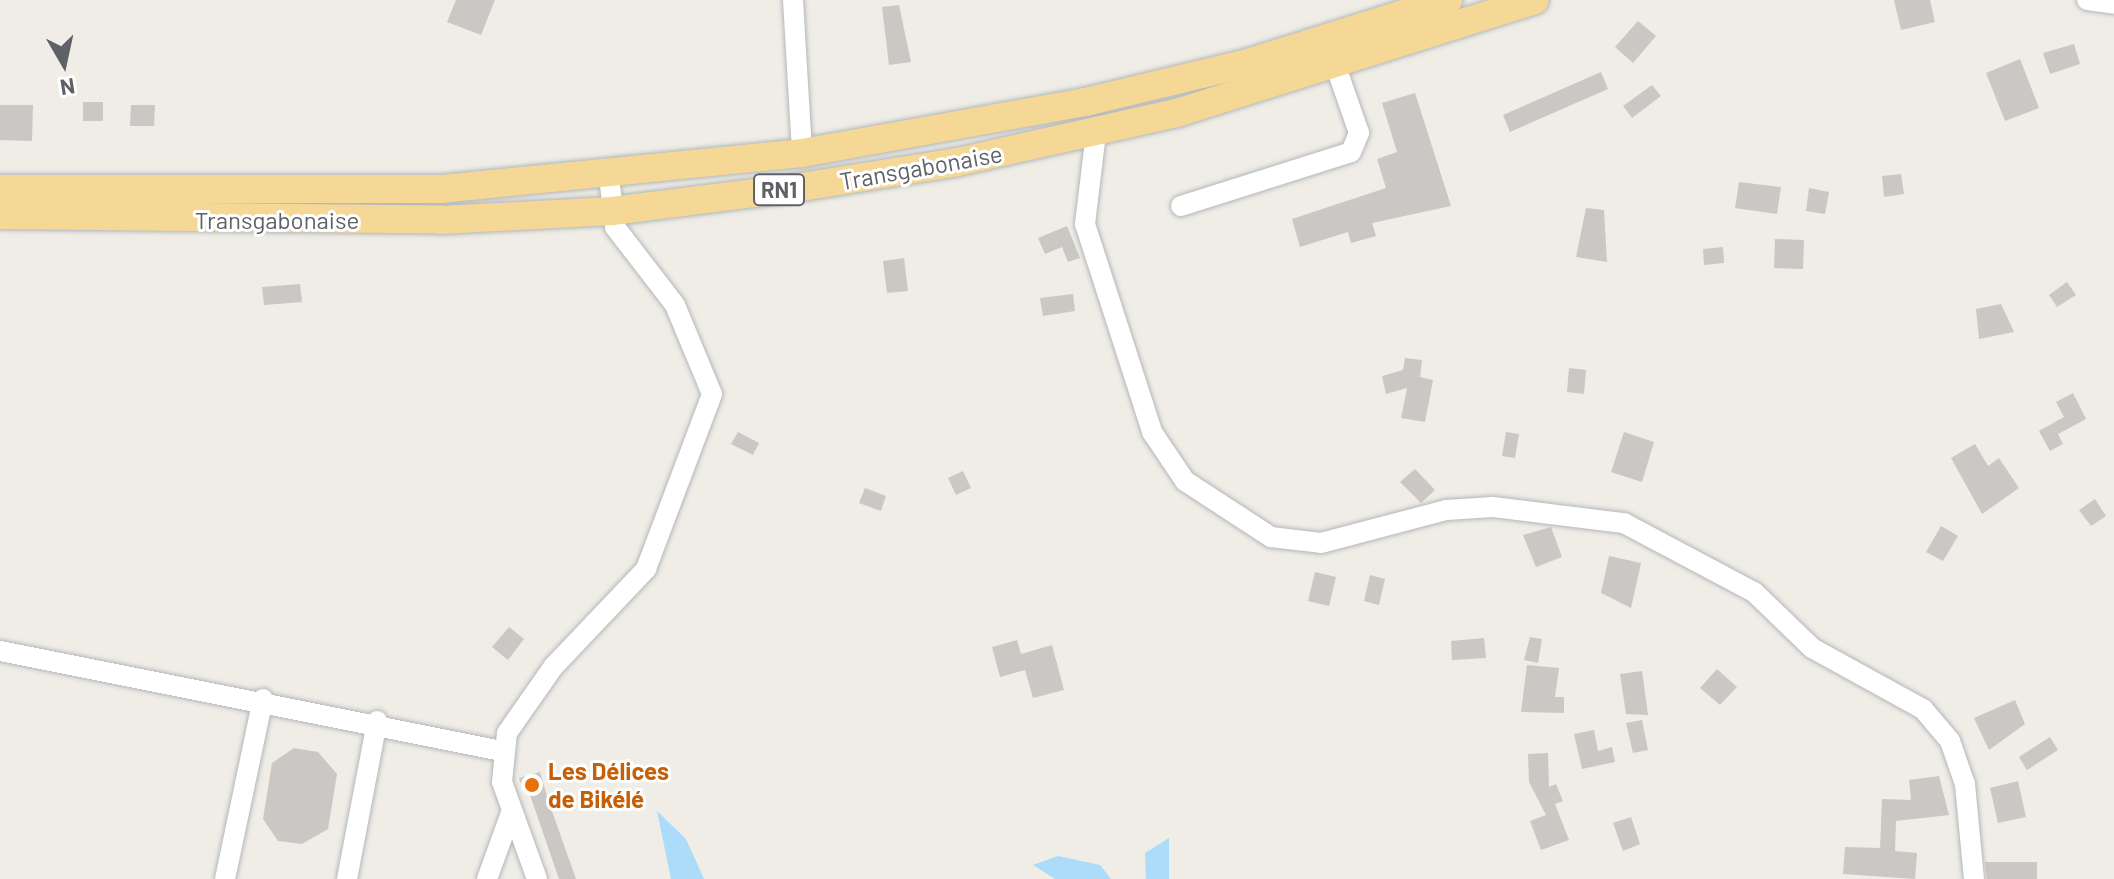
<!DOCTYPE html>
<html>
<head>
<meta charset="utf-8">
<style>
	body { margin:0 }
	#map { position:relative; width:2114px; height:879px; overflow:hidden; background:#efede6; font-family:Barlow,sans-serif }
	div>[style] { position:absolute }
	.water>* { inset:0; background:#acdcf9 }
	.building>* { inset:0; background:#cbc7c4 }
	.roads { filter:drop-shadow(0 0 2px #b3b7ba) drop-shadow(0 0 2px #b3b7ba) }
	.minor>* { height:20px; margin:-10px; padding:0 10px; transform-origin:10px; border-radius:10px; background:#fff }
	.highway>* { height:28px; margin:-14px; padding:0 14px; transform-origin:14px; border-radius:14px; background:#f6d896 }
	.dots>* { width:22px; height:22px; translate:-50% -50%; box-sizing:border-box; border:4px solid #fff; border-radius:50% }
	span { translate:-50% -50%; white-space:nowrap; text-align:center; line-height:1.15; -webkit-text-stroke:6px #fff; paint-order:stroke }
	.shield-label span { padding:2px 6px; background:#fff; border:2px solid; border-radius:6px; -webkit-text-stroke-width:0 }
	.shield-label { font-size:22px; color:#5e6266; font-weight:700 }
	.street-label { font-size:24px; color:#5e6266 }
	.food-label { font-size:24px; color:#c56008; font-weight:700 }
	.left { translate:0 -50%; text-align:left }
	.north { position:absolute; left:24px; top:24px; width:80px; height:80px; -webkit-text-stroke:6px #fff; paint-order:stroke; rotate:171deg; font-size:22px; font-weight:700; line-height:32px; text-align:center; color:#5e6266 }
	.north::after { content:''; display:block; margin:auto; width:28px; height:36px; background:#5e6266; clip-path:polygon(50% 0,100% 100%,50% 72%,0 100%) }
</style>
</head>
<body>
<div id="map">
	<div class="water">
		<i style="clip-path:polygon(657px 811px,686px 839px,704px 879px,671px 879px)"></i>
		<i style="clip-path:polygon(1169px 838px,1169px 879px,1146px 879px,1145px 853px)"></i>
		<i style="clip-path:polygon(1058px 856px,1100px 865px,1111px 879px,1055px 879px,1033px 865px)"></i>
	</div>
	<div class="building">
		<i style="clip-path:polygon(456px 0,495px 0,481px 35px,447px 22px)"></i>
		<i style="clip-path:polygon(1894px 0,1930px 0,1935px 22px,1901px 30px)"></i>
		<i style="clip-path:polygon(899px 5px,911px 62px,889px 65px,882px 7px)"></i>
		<i style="clip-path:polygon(1638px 21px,1656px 36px,1633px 63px,1615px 47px)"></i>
		<i style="clip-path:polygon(2074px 44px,2080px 64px,2050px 74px,2043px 53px)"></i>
		<i style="clip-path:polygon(2020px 59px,2039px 108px,2005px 121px,1986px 73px)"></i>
		<i style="clip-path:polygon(1601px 72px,1608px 89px,1510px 132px,1503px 115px)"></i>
		<i style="clip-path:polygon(1652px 85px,1661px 96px,1632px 118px,1623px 106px)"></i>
		<i style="clip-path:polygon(1415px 93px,1451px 206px,1372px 223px,1376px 236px,1351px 243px,1348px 232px,1300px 247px,1292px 219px,1386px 188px,1377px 159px,1397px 152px,1382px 103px)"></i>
		<i style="clip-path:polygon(83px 102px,103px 102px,103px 121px,83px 121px)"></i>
		<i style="clip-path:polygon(0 105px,33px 105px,32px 141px,0 140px)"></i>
		<i style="clip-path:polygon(131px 105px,155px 105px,154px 126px,130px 126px)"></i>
		<i style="clip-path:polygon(1901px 174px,1904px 194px,1884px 197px,1882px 176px)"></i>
		<i style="clip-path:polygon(1739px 182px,1781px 187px,1777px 214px,1735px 208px)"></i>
		<i style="clip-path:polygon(1809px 188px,1829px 192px,1825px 214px,1806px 211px)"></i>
		<i style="clip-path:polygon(1586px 208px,1604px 210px,1607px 262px,1576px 257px)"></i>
		<i style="clip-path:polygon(1067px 226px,1080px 258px,1068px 262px,1062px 247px,1045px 254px,1038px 238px)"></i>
		<i style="clip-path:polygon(1775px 239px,1804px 240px,1803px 269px,1774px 268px)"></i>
		<i style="clip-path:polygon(1723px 247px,1724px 263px,1704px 265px,1703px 249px)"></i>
		<i style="clip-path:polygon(904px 258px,908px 291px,887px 293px,883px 261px)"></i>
		<i style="clip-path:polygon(2067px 282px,2076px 295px,2057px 307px,2049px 295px)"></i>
		<i style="clip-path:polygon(300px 284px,302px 302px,264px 305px,262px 287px)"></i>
		<i style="clip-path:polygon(1073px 294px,1075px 311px,1043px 316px,1040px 298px)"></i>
		<i style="clip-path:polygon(2001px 304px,2014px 332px,1979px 339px,1976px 309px)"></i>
		<i style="clip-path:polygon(1405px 358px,1422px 360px,1420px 377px,1433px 380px,1425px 422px,1401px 418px,1407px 388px,1386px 394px,1382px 376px,1403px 370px)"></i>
		<i style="clip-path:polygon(1569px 368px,1586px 370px,1584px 394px,1567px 392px)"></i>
		<i style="clip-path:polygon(2073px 393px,2086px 419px,2058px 434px,2063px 444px,2050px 451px,2039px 431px,2064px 417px,2056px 402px)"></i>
		<i style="clip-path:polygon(738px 432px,759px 443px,753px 455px,731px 444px)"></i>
		<i style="clip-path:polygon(1506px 432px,1519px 434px,1515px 458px,1502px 456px)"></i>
		<i style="clip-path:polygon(1624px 432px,1654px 442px,1642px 482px,1611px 472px)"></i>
		<i style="clip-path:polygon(1975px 444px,1988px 466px,1999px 458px,2019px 488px,1982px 514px,1951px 458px)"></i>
		<i style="clip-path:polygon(1415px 469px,1435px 490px,1421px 503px,1400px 482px)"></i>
		<i style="clip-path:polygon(963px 471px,971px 488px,956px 495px,948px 478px)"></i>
		<i style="clip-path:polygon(865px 488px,886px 496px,881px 511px,859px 503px)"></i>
		<i style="clip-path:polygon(2095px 499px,2106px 516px,2091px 526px,2079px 510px)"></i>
		<i style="clip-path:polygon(1941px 526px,1958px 536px,1943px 561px,1926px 552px)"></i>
		<i style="clip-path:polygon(1551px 527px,1562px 557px,1536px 567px,1523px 535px)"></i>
		<i style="clip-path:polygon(1609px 556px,1641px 563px,1631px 608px,1601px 593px)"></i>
		<i style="clip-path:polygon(1315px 572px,1336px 577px,1329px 606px,1308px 601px)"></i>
		<i style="clip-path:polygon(1370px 575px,1385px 579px,1379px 605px,1364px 601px)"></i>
		<i style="clip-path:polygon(509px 627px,524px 639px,508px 660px,492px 647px)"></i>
		<i style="clip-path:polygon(1530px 637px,1542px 639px,1538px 663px,1524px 660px)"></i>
		<i style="clip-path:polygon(1484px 638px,1486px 658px,1452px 660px,1451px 641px)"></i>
		<i style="clip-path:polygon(1017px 640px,1021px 654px,1052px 645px,1064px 690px,1033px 698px,1025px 670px,1000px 677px,992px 647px)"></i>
		<i style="clip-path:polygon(1527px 665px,1559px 668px,1555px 697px,1564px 697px,1564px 713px,1521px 712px)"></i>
		<i style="clip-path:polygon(1717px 669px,1737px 687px,1720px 705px,1700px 688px)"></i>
		<i style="clip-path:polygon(1642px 671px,1648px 715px,1626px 714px,1620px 674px)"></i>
		<i style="clip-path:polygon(2015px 700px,2025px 724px,1989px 750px,1974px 718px)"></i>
		<i style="clip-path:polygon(1642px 720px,1648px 750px,1633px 753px,1626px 723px)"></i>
		<i style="clip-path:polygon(1594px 730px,1598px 751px,1612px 747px,1615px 762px,1582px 769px,1574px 734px)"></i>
		<i style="clip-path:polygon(2050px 737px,2058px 750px,2027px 770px,2019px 757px)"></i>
		<i style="clip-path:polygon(294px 748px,318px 752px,337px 774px,328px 829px,302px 844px,278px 841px,263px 819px,272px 763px)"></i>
		<i style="clip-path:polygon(1548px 753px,1549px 787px,1556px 784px,1563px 801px,1555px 804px,1569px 840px,1541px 850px,1530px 821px,1546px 815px,1529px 782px,1528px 754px)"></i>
		<i style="clip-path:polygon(540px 772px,548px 800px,576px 879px,559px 879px,529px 792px,524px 793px,519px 778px)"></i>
		<i style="clip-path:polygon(1939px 776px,1949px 815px,1896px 821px,1895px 851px,1917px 853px,1915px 879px,1843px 874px,1845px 847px,1880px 848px,1882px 799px,1911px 800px,1909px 780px)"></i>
		<i style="clip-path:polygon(2018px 781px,2026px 817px,1998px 823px,1990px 788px)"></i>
		<i style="clip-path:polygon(1631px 817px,1640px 844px,1623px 851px,1613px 823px)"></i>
		<i style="clip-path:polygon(1985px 862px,2037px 862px,2037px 879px,1987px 879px)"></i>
	</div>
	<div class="roads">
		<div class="minor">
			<i style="left:793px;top:0;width:153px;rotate:86.6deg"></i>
			<i style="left:2087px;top:0;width:27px;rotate:8deg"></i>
			<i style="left:1096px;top:133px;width:92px;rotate:96.9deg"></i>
			<i style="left:1085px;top:224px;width:219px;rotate:72.1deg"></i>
			<i style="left:1152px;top:432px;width:59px;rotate:56deg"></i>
			<i style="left:1185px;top:481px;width:103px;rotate:33.1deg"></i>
			<i style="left:1271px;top:537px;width:50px;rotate:6.8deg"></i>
			<i style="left:1321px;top:543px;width:129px;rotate:-14.8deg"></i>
			<i style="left:1446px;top:510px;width:47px;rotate:-3.7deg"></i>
			<i style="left:1493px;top:507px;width:132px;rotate:7deg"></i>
			<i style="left:1624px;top:523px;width:147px;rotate:28deg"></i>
			<i style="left:1754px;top:592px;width:81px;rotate:44deg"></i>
			<i style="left:1812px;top:648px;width:127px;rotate:28.8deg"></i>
			<i style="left:1923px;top:709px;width:42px;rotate:49.8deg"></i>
			<i style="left:1950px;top:741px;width:46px;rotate:70.8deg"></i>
			<i style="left:1965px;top:784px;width:95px;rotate:84.6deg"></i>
			<i style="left:1181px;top:206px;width:178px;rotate:-17.6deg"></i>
			<i style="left:1351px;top:152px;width:21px;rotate:-67deg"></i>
			<i style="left:1359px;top:133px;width:70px;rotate:-109.2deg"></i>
			<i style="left:0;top:651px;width:512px;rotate:11.27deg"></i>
			<i style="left:225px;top:879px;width:184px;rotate:-78.1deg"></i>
			<i style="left:347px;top:879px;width:161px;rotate:-79.2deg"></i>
			<i style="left:487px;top:879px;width:70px;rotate:-70deg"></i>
			<i style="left:537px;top:879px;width:103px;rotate:-109.8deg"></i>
			<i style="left:502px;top:782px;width:49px;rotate:-84.2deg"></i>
			<i style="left:507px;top:733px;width:82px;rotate:-55deg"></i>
			<i style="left:554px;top:666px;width:134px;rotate:-46.5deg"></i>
			<i style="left:646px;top:569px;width:187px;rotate:-69.3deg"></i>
			<i style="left:712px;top:394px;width:96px;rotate:-112.6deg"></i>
			<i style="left:675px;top:305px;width:98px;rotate:-127.6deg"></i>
			<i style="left:615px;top:227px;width:50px;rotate:-96.8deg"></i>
		</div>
		<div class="highway">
			<i style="left:0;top:189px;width:441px"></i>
			<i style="left:441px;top:189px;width:363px;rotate:-5.7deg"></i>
			<i style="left:802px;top:153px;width:288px;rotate:-10.2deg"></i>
			<i style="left:1085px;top:102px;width:171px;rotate:-13.5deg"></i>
			<i style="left:1251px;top:62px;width:207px;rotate:-17.5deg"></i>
			<i style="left:0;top:215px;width:441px;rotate:0.6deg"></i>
			<i style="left:441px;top:220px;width:171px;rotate:-3deg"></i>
			<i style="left:612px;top:211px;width:184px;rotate:-7.2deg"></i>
			<i style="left:795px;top:188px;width:164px;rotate:-9.1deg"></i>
			<i style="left:957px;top:162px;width:229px;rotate:-12.6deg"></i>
			<i style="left:1180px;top:112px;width:372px;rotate:-17.5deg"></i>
		</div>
	</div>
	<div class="dots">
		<i style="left:532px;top:785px;background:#e8710a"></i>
	</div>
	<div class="shield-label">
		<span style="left:779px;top:190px">RN1</span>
	</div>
	<div class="street-label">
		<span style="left:921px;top:167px;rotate:-10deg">Transgabonaise</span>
		<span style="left:277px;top:220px">Transgabonaise</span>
	</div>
	<div class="food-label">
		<span class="left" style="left:548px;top:785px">Les Délices<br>de Bikélé</span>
	</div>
	<div class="north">N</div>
</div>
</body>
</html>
